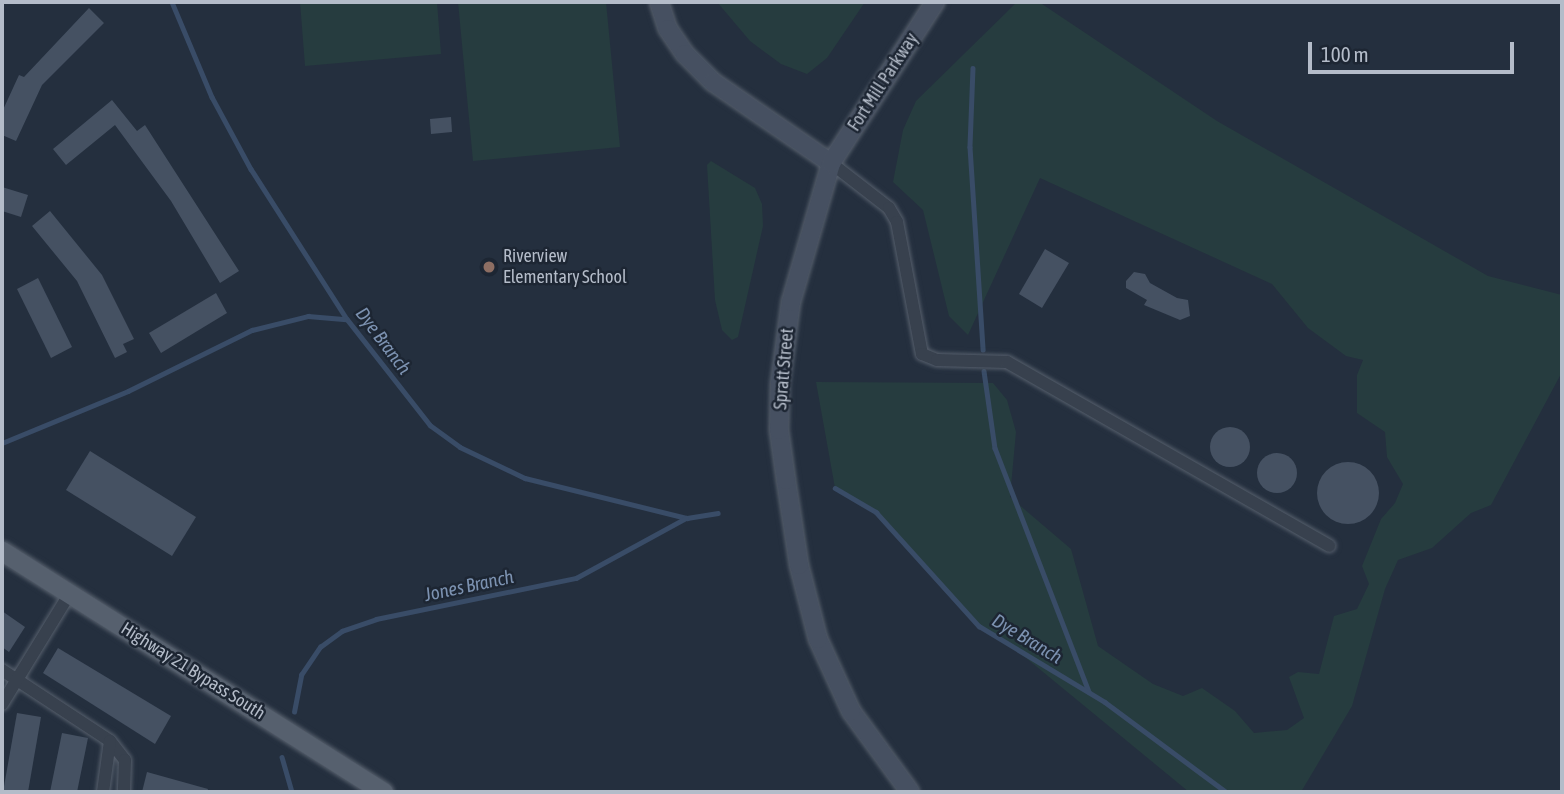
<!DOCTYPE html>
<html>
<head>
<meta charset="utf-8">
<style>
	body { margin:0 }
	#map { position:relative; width:1564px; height:794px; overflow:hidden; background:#242f3e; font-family:"Asap Condensed",sans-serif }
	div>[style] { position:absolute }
	.green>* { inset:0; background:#263c3f }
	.stream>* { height:4.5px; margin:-2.25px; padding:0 2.25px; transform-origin:2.25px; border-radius:2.25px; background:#394c67 }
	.building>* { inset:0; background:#455162 }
	.round { border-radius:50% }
	.roads { filter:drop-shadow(0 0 2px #565f6c) drop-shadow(0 0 2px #565f6c) }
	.minor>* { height:12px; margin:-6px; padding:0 6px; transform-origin:6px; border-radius:6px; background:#38414e }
	.secondary>* { height:18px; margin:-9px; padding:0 9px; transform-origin:9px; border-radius:9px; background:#465061 }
	.primary>* { height:19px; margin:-9.5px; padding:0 9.5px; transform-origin:9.5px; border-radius:9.5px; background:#56606e }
	.dots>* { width:19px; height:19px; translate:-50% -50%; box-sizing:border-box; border:4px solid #1d2633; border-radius:50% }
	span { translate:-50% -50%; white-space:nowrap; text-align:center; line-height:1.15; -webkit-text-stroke:5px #1d2633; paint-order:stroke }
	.street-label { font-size:18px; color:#b4bcc9 }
	.poi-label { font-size:18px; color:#b4bcc9 }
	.left { translate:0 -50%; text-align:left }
	.water-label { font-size:19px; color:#7c92b1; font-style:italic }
	.frame { position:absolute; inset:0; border:4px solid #b4bcc9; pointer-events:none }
	.scale { position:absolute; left:1308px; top:42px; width:206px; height:32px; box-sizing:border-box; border:4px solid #b4bcc9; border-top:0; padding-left:9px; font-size:21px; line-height:24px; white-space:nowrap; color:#b4bcc9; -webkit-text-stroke:5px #1d2633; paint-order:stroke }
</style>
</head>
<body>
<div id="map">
	<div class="green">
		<i style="clip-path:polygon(300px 2px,437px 2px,441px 54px,305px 66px)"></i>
		<i style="clip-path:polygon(458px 2px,606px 2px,620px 147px,473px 161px)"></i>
		<i style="clip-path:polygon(717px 2px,865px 2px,827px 58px,807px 74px,781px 64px,750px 41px)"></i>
		<i style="clip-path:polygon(1017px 2px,1039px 2px,1217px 121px,1488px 276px,1562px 295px,1562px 372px,1491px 505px,1471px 513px,1432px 548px,1398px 560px,1385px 589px,1352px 706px,1301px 792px,1189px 792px,1026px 658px,979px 626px,876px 512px,835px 488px,816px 382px,993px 383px,1007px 400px,1016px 432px,1010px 497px,1071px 549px,1098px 646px,1153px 684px,1183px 696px,1202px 688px,1235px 711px,1254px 733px,1287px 730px,1304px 718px,1289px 677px,1298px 672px,1319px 674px,1334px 616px,1357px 609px,1369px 584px,1362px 566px,1381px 519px,1395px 503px,1403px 484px,1387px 457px,1385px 432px,1357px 413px,1357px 375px,1363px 360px,1346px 356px,1308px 328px,1272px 284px,1040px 178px,968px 335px,949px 316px,923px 210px,893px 182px,903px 130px,916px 101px)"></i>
		<i style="clip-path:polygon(711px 161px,755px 188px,762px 204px,763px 226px,738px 337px,732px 340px,722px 330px,715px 300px,707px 165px)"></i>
	</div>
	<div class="stream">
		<i style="left:172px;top:2px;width:103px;rotate:67.2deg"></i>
		<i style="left:212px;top:97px;width:82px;rotate:61.6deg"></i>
		<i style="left:251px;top:169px;width:178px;rotate:57.4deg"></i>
		<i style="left:347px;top:319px;width:135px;rotate:51.9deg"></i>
		<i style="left:430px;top:425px;width:37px;rotate:36deg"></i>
		<i style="left:460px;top:447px;width:72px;rotate:25.5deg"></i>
		<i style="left:525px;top:478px;width:167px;rotate:13.9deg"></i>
		<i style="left:687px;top:518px;width:31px;rotate:-9deg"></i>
		<i style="left:973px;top:68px;width:79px;rotate:92.2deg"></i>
		<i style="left:970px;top:147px;width:203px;rotate:86.3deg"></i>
		<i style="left:984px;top:371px;width:78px;rotate:81.9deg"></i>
		<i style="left:995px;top:448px;width:261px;rotate:68.9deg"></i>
		<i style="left:2px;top:443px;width:136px;rotate:-22.4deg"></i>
		<i style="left:128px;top:391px;width:138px;rotate:-26.2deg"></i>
		<i style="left:252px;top:330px;width:58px;rotate:-14deg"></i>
		<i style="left:308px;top:316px;width:38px;rotate:5deg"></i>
		<i style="left:835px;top:488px;width:48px;rotate:30.3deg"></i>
		<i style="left:876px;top:512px;width:154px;rotate:47.9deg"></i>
		<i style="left:979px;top:626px;width:147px;rotate:31.1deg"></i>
		<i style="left:1105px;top:702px;width:151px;rotate:36.6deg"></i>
		<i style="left:294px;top:712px;width:38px;rotate:-79deg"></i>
		<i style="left:301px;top:675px;width:34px;rotate:-56deg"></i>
		<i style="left:320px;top:647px;width:27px;rotate:-36deg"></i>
		<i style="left:342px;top:631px;width:36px;rotate:-19deg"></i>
		<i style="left:376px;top:619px;width:204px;rotate:-11.6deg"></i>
		<i style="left:576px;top:578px;width:125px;rotate:-28.6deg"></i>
		<i style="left:282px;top:757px;width:36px;rotate:74deg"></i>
	</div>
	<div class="building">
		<i style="clip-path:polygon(89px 8px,104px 23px,42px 85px,16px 141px,2px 135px,2px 112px,19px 75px,24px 77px)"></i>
		<i style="clip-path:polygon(112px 100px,137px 131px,145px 125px,239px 271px,220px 283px,171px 201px,115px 125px,66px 165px,53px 149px)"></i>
		<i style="clip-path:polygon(451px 117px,452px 132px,431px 134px,430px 119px)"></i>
		<i style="clip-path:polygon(2px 187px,28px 195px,21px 217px,2px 211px)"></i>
		<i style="clip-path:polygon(50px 211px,102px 275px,134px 339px,123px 344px,127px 352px,115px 358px,77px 281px,32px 226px)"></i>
		<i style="clip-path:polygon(1045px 249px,1069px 263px,1042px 308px,1019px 294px)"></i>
		<i style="clip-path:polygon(1134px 272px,1145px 274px,1150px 283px,1177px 298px,1188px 300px,1190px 316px,1180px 320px,1144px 305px,1147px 300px,1126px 288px,1126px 281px)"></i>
		<i style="clip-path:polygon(38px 278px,72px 347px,51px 358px,17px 289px)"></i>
		<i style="clip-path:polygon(216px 293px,227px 313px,161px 353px,149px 333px)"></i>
		<i class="round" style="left:1210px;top:427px;width:40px;height:40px"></i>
		<i style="clip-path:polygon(90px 451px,196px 517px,172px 556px,66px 490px)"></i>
		<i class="round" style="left:1257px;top:453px;width:40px;height:40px"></i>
		<i class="round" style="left:1317px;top:462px;width:62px;height:62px"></i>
		<i style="clip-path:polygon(2px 611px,25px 627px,9px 652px,2px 647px)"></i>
		<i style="clip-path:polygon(58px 648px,171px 716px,155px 744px,43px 673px)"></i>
		<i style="clip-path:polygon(17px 713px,41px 717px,28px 792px,3px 792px)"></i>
		<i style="clip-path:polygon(62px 733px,88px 738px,77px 792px,50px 792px)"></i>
		<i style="clip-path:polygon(147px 772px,208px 789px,207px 792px,142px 792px)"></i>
	</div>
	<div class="roads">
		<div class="minor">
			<i style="left:831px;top:163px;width:73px;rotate:37.8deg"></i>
			<i style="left:889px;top:208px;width:16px;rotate:60deg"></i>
			<i style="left:897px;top:222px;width:134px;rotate:79.3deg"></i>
			<i style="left:922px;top:354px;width:16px;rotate:22deg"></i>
			<i style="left:937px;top:360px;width:70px;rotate:1.6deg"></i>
			<i style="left:1007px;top:362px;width:371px;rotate:29.7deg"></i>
			<i style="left:2px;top:670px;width:129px;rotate:33.3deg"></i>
			<i style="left:110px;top:741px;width:24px;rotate:52deg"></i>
			<i style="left:125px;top:760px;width:32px;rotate:92deg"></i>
			<i style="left:2px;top:704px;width:130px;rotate:-58.5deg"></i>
			<i style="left:103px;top:792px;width:51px;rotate:-82.2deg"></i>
		</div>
		<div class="secondary">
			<i style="left:659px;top:2px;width:28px;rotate:72deg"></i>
			<i style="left:668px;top:29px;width:30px;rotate:56deg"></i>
			<i style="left:685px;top:54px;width:40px;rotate:45deg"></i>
			<i style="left:713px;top:82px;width:143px;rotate:34.5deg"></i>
			<i style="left:910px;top:792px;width:100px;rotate:-126.1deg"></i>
			<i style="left:851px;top:711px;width:79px;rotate:-114.6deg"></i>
			<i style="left:818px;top:639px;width:76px;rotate:-104.4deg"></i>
			<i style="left:799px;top:565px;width:86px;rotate:-98.7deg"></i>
			<i style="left:786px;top:480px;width:50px;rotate:-98deg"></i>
			<i style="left:779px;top:430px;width:46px;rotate:-88.8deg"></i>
			<i style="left:780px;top:384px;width:83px;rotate:-82.4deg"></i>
			<i style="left:791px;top:302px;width:145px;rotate:-73.9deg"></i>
			<i style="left:831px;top:163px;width:192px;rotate:-57.1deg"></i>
		</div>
		<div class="primary">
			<i style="left:2px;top:551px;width:451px;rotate:32.3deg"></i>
		</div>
	</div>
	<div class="dots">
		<i style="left:489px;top:267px;background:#8d6e63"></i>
	</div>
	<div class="street-label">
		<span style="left:883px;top:82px;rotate:-57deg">Fort Mill Parkway</span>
		<span style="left:784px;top:369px;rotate:-85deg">Spratt Street</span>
		<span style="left:193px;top:671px;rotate:32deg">Highway 21 Bypass South</span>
	</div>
	<div class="poi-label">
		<span class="left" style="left:503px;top:267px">Riverview<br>Elementary School</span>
	</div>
	<div class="water-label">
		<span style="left:383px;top:341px;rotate:53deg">Dye Branch</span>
		<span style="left:469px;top:586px;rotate:-12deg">Jones Branch</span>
		<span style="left:1027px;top:639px;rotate:31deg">Dye Branch</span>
	</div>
	<div class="frame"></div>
	<div class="scale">100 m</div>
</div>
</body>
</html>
